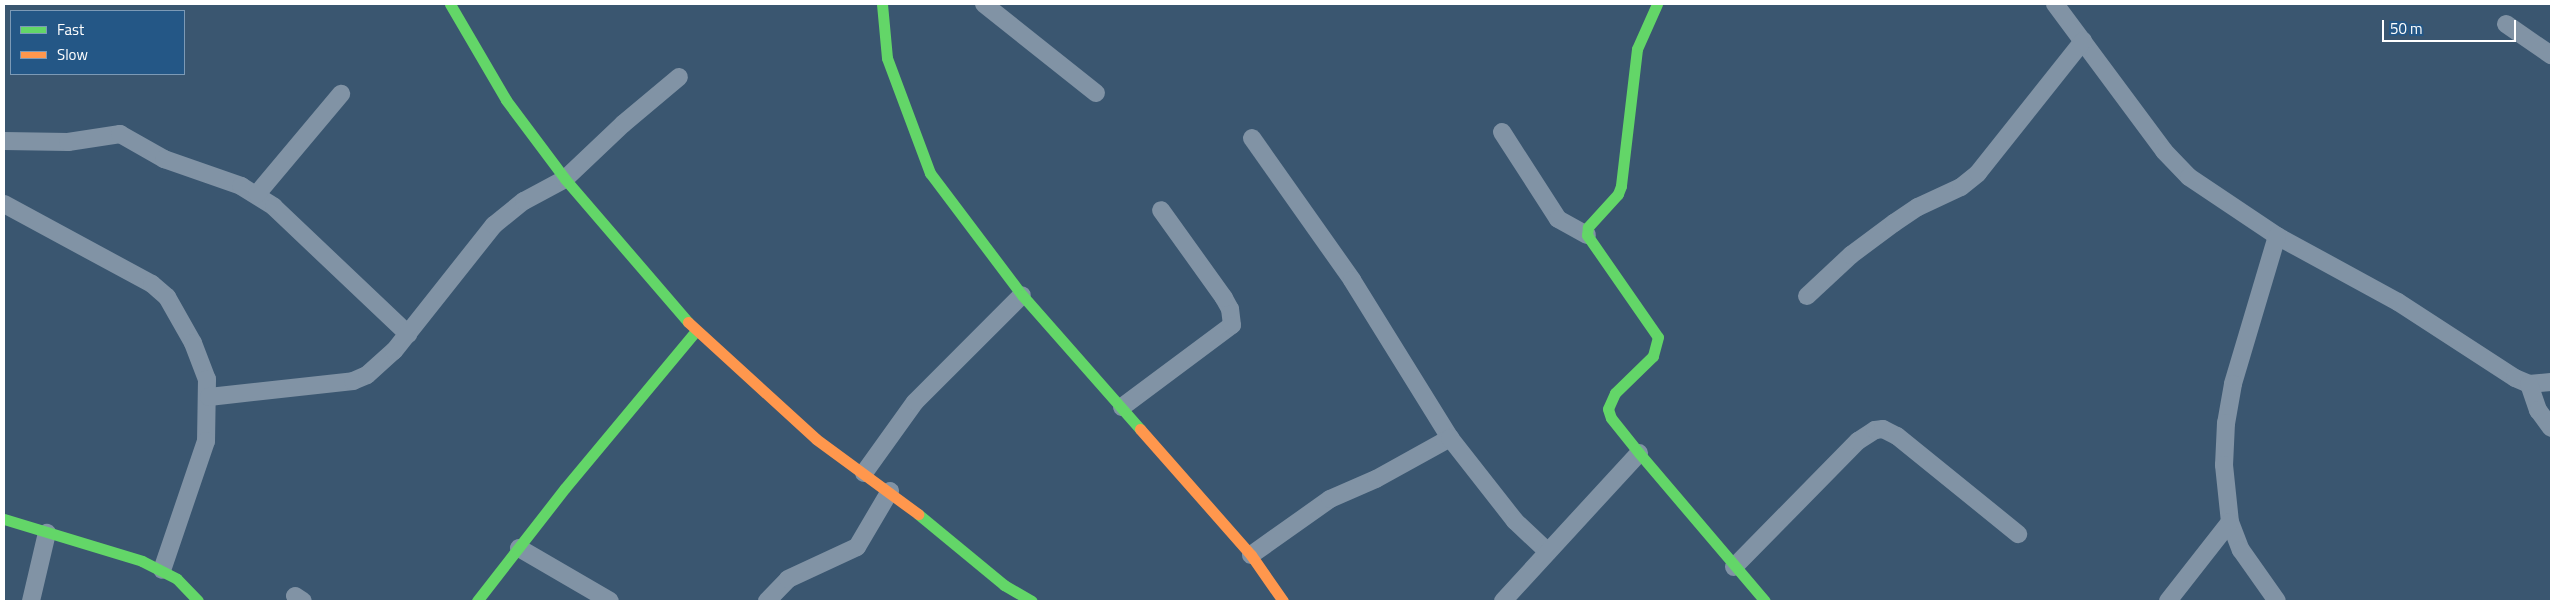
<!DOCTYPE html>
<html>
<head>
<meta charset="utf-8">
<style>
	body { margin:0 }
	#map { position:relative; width:2555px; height:605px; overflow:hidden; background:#3a5670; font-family:"Titillium Web",sans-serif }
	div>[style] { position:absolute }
	.street>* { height:18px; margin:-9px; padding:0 9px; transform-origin:9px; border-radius:9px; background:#8193a5 }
	.fast>* { height:11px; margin:-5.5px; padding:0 5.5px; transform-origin:5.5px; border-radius:5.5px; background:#63d668 }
	.slow>* { height:11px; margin:-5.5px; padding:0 5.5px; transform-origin:5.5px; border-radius:5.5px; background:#ff974d }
	span { translate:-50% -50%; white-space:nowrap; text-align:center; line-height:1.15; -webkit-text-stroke:5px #245786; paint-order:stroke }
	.frame { position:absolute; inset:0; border:5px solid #fff; pointer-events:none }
	.legend { position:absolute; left:10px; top:10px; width:175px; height:65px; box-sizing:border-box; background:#245786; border:1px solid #7c9ab6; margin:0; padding:6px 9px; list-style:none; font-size:15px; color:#fff }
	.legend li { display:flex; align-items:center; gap:10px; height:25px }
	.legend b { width:25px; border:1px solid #7c9ab6 }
	.scale { position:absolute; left:2382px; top:20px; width:134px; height:22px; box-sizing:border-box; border:2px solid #fff; border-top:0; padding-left:6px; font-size:15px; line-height:18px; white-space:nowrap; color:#fff; -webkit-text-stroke:4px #245786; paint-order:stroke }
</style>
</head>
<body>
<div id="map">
	<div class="street">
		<i style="left:984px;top:4px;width:143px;rotate:38.5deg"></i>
		<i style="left:2055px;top:4px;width:183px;rotate:53.4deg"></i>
		<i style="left:2164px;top:151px;width:36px;rotate:46deg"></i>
		<i style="left:2189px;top:177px;width:106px;rotate:33.8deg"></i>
		<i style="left:2277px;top:236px;width:138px;rotate:28.6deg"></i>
		<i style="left:2398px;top:302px;width:140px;rotate:33deg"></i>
		<i style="left:2515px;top:378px;width:15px;rotate:23deg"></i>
		<i style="left:2529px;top:384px;width:22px;rotate:-5deg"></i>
		<i style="left:2506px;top:24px;width:55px;rotate:34.6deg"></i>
		<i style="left:1502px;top:132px;width:103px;rotate:57.2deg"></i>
		<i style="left:1558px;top:219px;width:33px;rotate:29deg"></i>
		<i style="left:1252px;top:138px;width:174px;rotate:54.8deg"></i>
		<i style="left:1352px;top:280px;width:186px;rotate:58.2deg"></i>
		<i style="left:4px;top:141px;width:64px;rotate:0.9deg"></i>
		<i style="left:68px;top:142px;width:53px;rotate:-8.7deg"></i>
		<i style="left:120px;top:134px;width:51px;rotate:29.6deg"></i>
		<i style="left:164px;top:159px;width:82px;rotate:19.3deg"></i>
		<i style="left:241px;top:186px;width:39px;rotate:32deg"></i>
		<i style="left:274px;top:207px;width:185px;rotate:43.5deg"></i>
		<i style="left:257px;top:194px;width:131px;rotate:-50deg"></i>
		<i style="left:4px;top:204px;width:168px;rotate:28.4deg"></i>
		<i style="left:152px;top:284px;width:20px;rotate:41deg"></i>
		<i style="left:167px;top:297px;width:53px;rotate:60.5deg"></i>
		<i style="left:193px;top:343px;width:39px;rotate:69deg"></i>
		<i style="left:207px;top:379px;width:62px;rotate:90.9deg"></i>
		<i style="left:206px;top:441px;width:136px;rotate:108.8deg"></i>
		<i style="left:2277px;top:236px;width:154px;rotate:106.6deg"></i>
		<i style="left:2233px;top:384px;width:40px;rotate:100deg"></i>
		<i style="left:2226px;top:423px;width:42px;rotate:92.7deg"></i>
		<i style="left:2224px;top:465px;width:57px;rotate:84deg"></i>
		<i style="left:2230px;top:522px;width:30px;rotate:69deg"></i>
		<i style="left:2241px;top:550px;width:62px;rotate:54.8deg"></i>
		<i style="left:1807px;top:296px;width:60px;rotate:-43deg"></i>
		<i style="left:1851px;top:255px;width:54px;rotate:-36.7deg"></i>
		<i style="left:1894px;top:223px;width:29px;rotate:-34deg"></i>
		<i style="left:1918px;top:207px;width:47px;rotate:-24.9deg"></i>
		<i style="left:1961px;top:187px;width:22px;rotate:-39deg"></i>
		<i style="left:1978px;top:173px;width:169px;rotate:-51.5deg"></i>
		<i style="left:2529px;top:384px;width:28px;rotate:71deg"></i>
		<i style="left:2538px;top:410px;width:22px;rotate:54deg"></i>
		<i style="left:209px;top:397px;width:145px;rotate:-6.3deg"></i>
		<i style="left:353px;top:381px;width:15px;rotate:-23deg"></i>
		<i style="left:367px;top:375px;width:36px;rotate:-42deg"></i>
		<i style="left:394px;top:351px;width:161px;rotate:-51.6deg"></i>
		<i style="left:494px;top:225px;width:38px;rotate:-39deg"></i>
		<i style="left:524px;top:201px;width:47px;rotate:-28.2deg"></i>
		<i style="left:565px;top:179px;width:80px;rotate:-43.5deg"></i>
		<i style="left:623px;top:124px;width:73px;rotate:-40deg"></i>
		<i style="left:1122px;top:407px;width:137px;rotate:-36.7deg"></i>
		<i style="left:1232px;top:325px;width:16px;rotate:-97deg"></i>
		<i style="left:1230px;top:309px;width:13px;rotate:-119deg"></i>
		<i style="left:1224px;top:298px;width:108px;rotate:-125.6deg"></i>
		<i style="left:864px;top:473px;width:87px;rotate:-54.3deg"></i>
		<i style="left:915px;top:402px;width:151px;rotate:-45deg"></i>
		<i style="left:519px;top:548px;width:105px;rotate:30.2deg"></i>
		<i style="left:1251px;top:555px;width:97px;rotate:-35.3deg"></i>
		<i style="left:1330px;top:499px;width:50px;rotate:-23.5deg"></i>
		<i style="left:1376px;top:479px;width:85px;rotate:-29deg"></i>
		<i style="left:1450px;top:438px;width:105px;rotate:51.9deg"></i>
		<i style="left:1515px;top:521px;width:45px;rotate:43.2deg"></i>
		<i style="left:1734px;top:567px;width:177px;rotate:-45.5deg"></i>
		<i style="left:1858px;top:441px;width:20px;rotate:-33deg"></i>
		<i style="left:1875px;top:430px;width:8px;rotate:-7deg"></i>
		<i style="left:1883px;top:429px;width:16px;rotate:27deg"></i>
		<i style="left:1897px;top:436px;width:156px;rotate:39deg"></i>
		<i style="left:295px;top:596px;width:9px;rotate:32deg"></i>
		<i style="left:31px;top:601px;width:70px;rotate:-76.8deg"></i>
		<i style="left:767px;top:601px;width:30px;rotate:-46deg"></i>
		<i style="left:788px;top:579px;width:76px;rotate:-24.9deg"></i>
		<i style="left:857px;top:547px;width:65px;rotate:-59.5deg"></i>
		<i style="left:1503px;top:601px;width:201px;rotate:-47.4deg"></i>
		<i style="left:2168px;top:601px;width:100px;rotate:-51.9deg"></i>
	</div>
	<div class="fast">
		<i style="left:450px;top:4px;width:111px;rotate:59.7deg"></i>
		<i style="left:506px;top:100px;width:99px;rotate:53.2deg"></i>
		<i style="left:565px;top:179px;width:189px;rotate:49.3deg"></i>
		<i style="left:882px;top:4px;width:54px;rotate:84.7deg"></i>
		<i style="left:887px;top:58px;width:123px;rotate:69.5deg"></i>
		<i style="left:930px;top:173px;width:153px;rotate:53deg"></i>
		<i style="left:1022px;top:295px;width:179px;rotate:48.6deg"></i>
		<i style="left:1657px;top:4px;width:49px;rotate:114deg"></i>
		<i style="left:1637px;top:49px;width:138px;rotate:96.7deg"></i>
		<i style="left:1621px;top:186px;width:9px;rotate:111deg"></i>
		<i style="left:1618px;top:194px;width:45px;rotate:132.3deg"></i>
		<i style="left:1588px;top:227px;width:8px;rotate:97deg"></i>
		<i style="left:1587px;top:235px;width:124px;rotate:55.2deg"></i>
		<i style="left:1658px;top:337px;width:20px;rotate:105deg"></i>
		<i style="left:1653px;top:356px;width:53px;rotate:135.8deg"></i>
		<i style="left:1615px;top:393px;width:17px;rotate:114deg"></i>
		<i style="left:1608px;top:409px;width:9px;rotate:72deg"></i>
		<i style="left:1611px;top:418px;width:45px;rotate:51.3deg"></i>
		<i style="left:1639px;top:453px;width:194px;rotate:49.6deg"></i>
		<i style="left:918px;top:514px;width:112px;rotate:39.5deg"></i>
		<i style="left:1004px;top:585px;width:32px;rotate:30deg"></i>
		<i style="left:4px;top:519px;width:144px;rotate:16.9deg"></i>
		<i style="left:142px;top:561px;width:39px;rotate:27deg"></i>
		<i style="left:177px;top:579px;width:30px;rotate:46deg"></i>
		<i style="left:477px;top:601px;width:143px;rotate:-52.1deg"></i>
		<i style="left:565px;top:488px;width:204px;rotate:-50.2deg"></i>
	</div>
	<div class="slow">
		<i style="left:688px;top:322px;width:173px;rotate:42.4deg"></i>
		<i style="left:816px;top:439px;width:127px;rotate:36.3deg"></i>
		<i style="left:1140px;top:429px;width:168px;rotate:48.6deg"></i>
		<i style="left:1251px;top:555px;width:56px;rotate:55.2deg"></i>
	</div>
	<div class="frame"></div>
	<ul class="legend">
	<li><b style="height:6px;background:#63d668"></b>Fast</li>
	<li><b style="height:6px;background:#ff974d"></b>Slow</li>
	</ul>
	<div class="scale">50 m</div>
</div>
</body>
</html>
